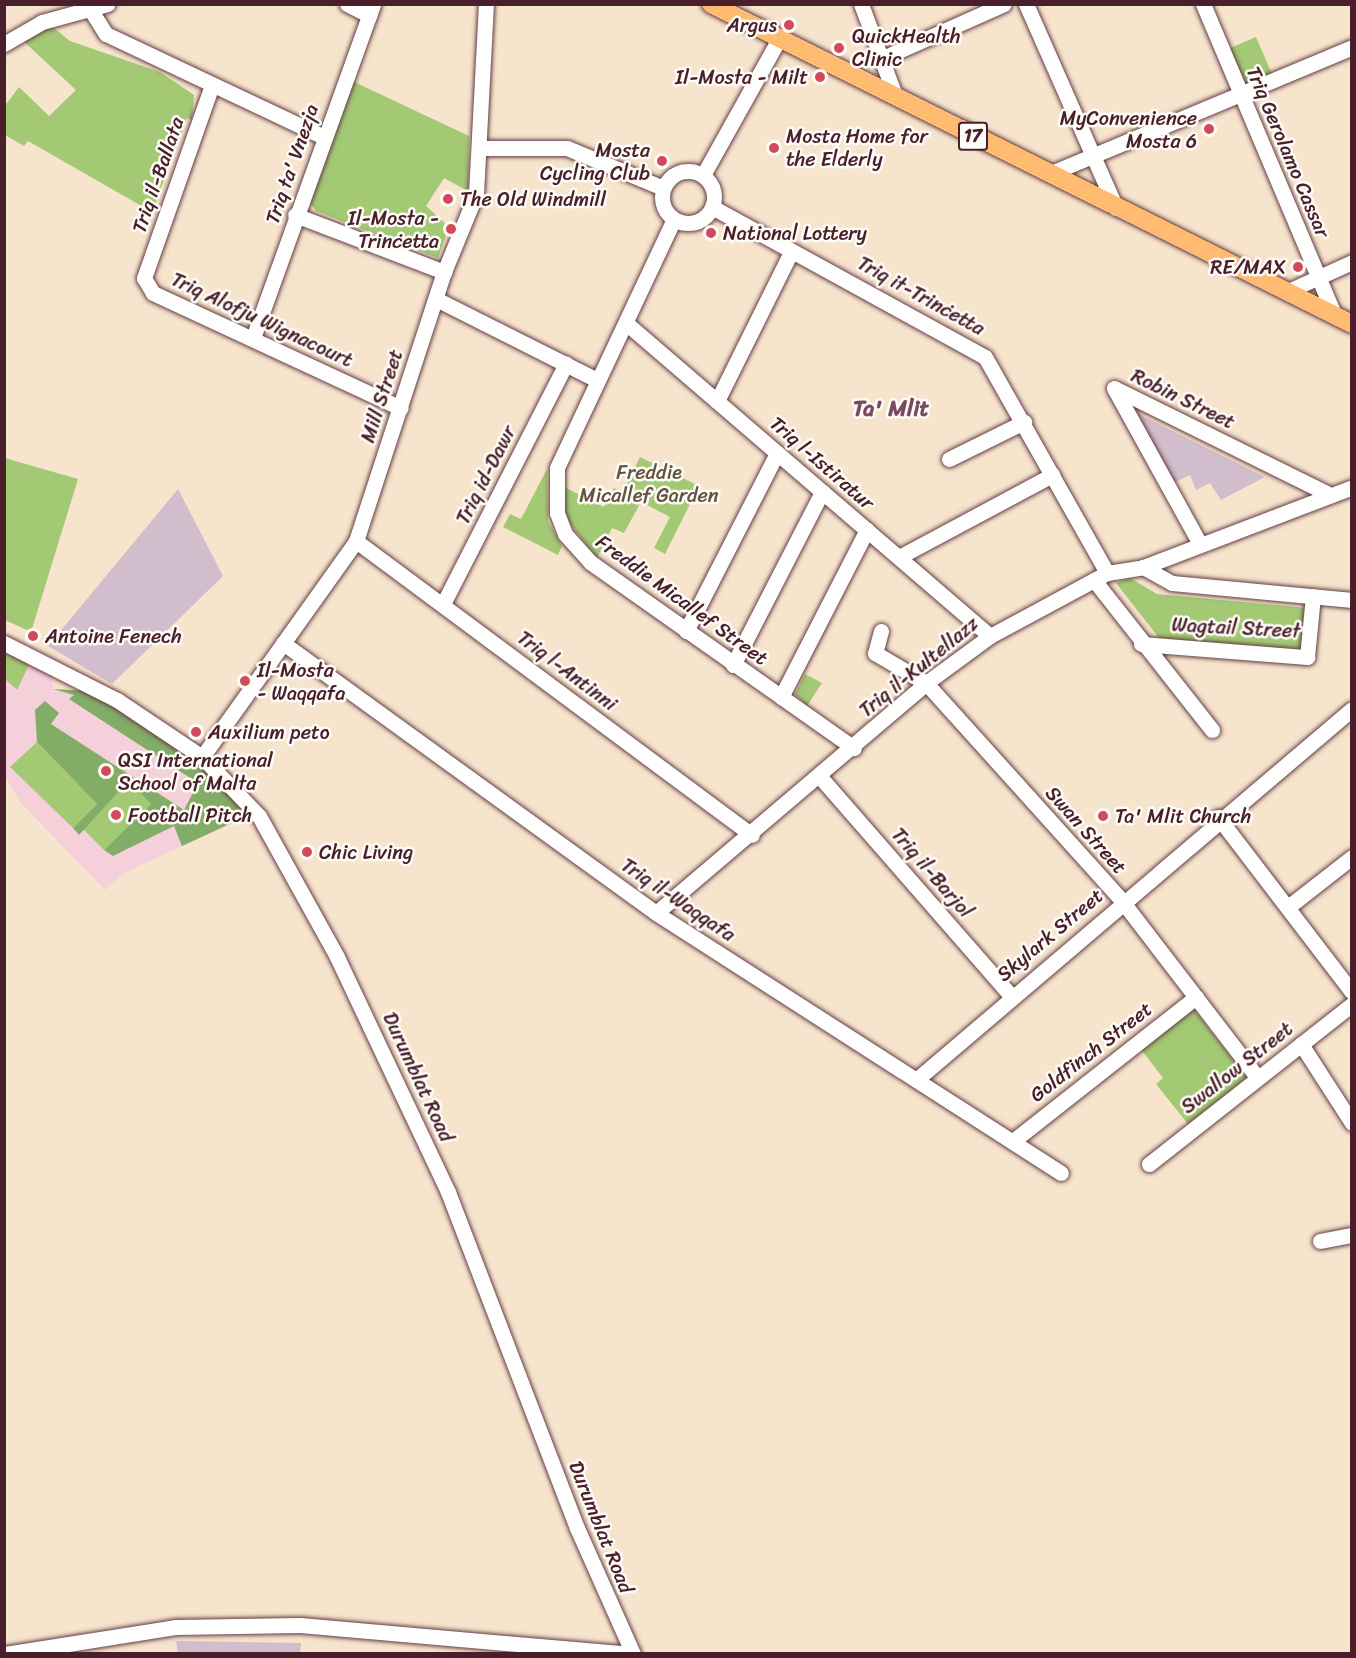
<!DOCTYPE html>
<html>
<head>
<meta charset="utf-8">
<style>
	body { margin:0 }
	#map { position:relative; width:1356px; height:1658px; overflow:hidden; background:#f6e4cd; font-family:Sriracha,sans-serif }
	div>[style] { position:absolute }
	.built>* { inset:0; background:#f5cfda }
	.industrial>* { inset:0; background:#d1bdcb }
	.green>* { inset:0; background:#a3c974 }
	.forest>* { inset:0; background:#82ad66 }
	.roads { filter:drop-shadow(0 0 2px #643d43) drop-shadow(0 0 2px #643d43) }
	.minor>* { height:15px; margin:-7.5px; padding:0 7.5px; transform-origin:7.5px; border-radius:7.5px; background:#fff }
	.minor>.ring { margin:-7.5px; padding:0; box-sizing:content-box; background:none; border:15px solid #fff; border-radius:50% }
	.major>* { height:18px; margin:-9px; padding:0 9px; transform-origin:9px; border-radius:9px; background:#febb71 }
	.dots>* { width:16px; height:16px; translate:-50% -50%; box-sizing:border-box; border:3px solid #fdfcf7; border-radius:50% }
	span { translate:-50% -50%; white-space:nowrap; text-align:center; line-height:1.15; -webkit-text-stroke:5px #fdfcf7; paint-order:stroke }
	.shield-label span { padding:2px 4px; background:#fdfcf7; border:2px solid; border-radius:4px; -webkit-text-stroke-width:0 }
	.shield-label { font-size:18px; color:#4a1f2b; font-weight:700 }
	.poi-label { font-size:20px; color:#4a1f2b }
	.right { translate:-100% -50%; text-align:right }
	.left { translate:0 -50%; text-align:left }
	.street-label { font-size:20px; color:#4a1f2b }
	.park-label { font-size:20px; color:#655241 }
	.quarter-label { font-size:22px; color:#794b63; font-weight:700 }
	.frame { position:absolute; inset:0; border:6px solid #4a1f2b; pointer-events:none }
</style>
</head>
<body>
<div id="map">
	<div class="built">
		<i style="clip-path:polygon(4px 650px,52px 676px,53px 689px,89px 691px,174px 747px,247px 816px,124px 873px,105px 890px,20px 802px,5px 776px)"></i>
	</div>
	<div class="industrial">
		<i style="clip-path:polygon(1134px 412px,1265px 477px,1221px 500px,1210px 483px,1196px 490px,1190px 475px,1169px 485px)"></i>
		<i style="clip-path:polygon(178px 489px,223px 576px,112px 684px,48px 646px)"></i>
		<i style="clip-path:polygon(176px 1641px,301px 1643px,300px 1653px,178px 1654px)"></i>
	</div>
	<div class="green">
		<i style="clip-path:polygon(50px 25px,70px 41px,160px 72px,194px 95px,192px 120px,187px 118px,152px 212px,28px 141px,24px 146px,5px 135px,4px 107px,19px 87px,49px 116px,76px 90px,20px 38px)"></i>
		<i style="clip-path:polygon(1256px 37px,1272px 74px,1246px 86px,1230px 48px)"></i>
		<i style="clip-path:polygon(350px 80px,469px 136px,468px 191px,444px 178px,426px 206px,449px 227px,438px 258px,316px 211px,307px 199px)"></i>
		<i style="clip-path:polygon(640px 457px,699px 486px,665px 554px,654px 548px,670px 517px,641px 502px,624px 533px,612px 528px,597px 558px,563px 515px,562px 486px,604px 507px,614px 488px,623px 492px)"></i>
		<i style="clip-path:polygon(5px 458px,78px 479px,31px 632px,5px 620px)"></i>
		<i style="clip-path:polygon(547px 469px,548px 521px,562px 546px,558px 555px,503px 527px,510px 514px,521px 519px)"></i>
		<i style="clip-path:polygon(1130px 578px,1157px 594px,1306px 608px,1301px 650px,1159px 638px,1116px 583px)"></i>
		<i style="clip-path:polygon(4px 650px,30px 663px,17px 690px,5px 679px)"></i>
		<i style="clip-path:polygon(805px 674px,822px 683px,807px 706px,795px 694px)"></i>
		<i style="clip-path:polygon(37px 742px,97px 804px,73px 828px,10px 767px)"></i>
		<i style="clip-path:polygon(128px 781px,151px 804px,104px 850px,81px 827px)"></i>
		<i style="clip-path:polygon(1192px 1007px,1247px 1078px,1188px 1124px,1156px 1084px,1163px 1078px,1140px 1048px)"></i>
	</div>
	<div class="forest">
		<i style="clip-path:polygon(53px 689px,89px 691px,204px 766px,247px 816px,182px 846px,174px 826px,113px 856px,104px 850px,151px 804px,128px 781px,79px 835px,73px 828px,97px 804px,37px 742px,35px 710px,45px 701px,59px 713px,51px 724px,184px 810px,198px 783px,69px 699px,74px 695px)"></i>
	</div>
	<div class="roads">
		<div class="minor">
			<i style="left:347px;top:4px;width:25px;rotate:27deg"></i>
			<i style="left:861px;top:4px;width:100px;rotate:69.6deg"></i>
			<i style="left:1026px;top:4px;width:223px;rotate:66.2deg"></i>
			<i style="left:1203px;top:4px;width:339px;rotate:67.1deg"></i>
			<i style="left:92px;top:12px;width:26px;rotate:58deg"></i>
			<i style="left:106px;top:34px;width:239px;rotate:25.3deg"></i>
			<i style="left:4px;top:44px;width:44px;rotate:-30.1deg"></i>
			<i style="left:42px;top:22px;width:68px;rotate:-15.3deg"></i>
			<i style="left:885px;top:57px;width:130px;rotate:-24deg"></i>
			<i style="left:212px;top:85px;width:205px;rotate:109.4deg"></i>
			<i style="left:144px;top:278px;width:17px;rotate:59deg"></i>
			<i style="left:153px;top:293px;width:273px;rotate:24.9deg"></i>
			<i style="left:479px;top:148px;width:88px"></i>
			<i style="left:567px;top:148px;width:104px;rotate:22.6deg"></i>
			<i class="ring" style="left:662px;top:171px;width:37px;height:37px"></i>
			<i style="left:1049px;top:174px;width:329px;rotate:-22.7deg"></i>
			<i style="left:703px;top:175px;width:156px;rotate:-60.8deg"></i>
			<i style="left:712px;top:207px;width:311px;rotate:28.8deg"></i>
			<i style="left:985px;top:357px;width:248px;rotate:60.5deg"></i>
			<i style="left:295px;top:215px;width:160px;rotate:20.9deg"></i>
			<i style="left:674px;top:219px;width:275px;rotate:115.2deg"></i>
			<i style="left:557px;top:468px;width:45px;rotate:90deg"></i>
			<i style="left:557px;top:513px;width:22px;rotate:69deg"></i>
			<i style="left:565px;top:534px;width:38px;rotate:48deg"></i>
			<i style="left:590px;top:562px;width:323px;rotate:35.2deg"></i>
			<i style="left:1286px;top:292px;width:72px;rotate:-24.4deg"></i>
			<i style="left:436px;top:299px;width:180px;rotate:26.7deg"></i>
			<i style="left:626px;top:323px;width:480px;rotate:40.7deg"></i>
			<i style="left:253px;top:338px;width:355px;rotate:-70.2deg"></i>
			<i style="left:717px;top:401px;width:166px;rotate:-63.6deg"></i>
			<i style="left:949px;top:459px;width:84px;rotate:-26.3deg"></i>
			<i style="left:356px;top:541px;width:493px;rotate:36.6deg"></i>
			<i style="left:1200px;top:544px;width:178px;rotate:-118.9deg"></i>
			<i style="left:1114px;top:388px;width:237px;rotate:26.3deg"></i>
			<i style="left:899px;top:557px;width:174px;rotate:-28.2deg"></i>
			<i style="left:1143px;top:567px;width:33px;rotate:29deg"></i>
			<i style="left:1172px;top:583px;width:181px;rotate:5.4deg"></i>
			<i style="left:1094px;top:580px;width:191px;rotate:51.8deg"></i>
			<i style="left:443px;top:604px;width:270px;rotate:-62.9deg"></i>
			<i style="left:686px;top:631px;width:200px;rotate:-62.9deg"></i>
			<i style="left:881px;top:631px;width:23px;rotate:105deg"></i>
			<i style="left:875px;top:653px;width:59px;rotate:30.5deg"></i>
			<i style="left:926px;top:683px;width:293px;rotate:48deg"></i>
			<i style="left:1122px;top:901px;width:223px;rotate:52.5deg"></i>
			<i style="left:4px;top:643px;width:127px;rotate:26.8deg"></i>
			<i style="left:117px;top:700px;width:102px;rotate:33.8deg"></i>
			<i style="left:202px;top:757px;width:82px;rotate:46deg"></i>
			<i style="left:259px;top:816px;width:161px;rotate:61deg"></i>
			<i style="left:337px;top:957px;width:260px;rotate:64.7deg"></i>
			<i style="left:448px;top:1192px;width:360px;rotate:69deg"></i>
			<i style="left:577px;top:1528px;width:138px;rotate:66deg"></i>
			<i style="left:283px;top:643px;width:460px;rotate:35.9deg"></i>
			<i style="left:656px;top:913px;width:481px;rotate:32.7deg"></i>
			<i style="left:1141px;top:644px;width:167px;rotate:4.5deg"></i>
			<i style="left:1307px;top:657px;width:61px;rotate:-84.4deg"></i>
			<i style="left:733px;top:665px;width:195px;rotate:-62.8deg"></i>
			<i style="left:781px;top:697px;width:188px;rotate:-62.8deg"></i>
			<i style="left:202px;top:757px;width:265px;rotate:-54.5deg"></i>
			<i style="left:356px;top:541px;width:283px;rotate:-71.9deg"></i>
			<i style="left:444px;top:272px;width:84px;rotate:-67.7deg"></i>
			<i style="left:476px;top:194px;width:190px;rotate:-87deg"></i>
			<i style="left:821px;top:778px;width:289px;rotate:48.9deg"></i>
			<i style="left:1218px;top:817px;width:220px;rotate:52.6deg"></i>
			<i style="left:1288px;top:907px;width:81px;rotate:-38deg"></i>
			<i style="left:656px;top:913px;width:355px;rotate:-40.4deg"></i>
			<i style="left:926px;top:683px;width:79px;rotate:-36.3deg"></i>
			<i style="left:990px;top:636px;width:133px;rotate:-28.3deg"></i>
			<i style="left:1107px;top:573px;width:36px;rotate:-9deg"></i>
			<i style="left:1143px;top:567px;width:224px;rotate:-20.9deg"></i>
			<i style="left:1301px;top:1044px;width:94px;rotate:57.2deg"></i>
			<i style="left:916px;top:1080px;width:572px;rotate:-40.4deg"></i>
			<i style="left:1013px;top:1141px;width:233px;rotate:-38.2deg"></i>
			<i style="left:1149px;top:1164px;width:258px;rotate:-38.2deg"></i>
			<i style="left:1320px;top:1241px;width:33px;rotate:-11deg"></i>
			<i style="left:5px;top:1654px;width:172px;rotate:-9deg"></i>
			<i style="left:175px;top:1627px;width:125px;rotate:-0.9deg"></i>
			<i style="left:300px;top:1625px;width:330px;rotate:5deg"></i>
		</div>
		<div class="major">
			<i style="left:711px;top:4px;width:716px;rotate:26.53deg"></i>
		</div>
	</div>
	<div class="dots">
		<i style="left:789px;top:25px;background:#d1495b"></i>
		<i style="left:839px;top:48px;background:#d1495b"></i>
		<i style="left:820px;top:77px;background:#d1495b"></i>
		<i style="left:1209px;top:129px;background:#d1495b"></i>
		<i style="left:774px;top:148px;background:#d1495b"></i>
		<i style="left:662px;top:161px;background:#d1495b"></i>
		<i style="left:448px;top:199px;background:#d1495b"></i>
		<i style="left:451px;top:229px;background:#d1495b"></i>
		<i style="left:711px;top:233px;background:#d1495b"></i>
		<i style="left:1298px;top:267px;background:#d1495b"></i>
		<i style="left:33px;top:636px;background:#d1495b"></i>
		<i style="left:245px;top:681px;background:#d1495b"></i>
		<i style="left:196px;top:732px;background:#d1495b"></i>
		<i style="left:106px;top:771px;background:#d1495b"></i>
		<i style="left:116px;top:815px;background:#d1495b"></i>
		<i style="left:1103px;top:816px;background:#d1495b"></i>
		<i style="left:307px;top:852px;background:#d1495b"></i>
	</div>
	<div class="shield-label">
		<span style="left:973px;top:136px">17</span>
	</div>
	<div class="poi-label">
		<span class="right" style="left:777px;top:25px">Argus</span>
		<span class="left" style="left:852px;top:48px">QuickHealth<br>Clinic</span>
		<span class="right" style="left:808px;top:77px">Il-Mosta - Milt</span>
		<span class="right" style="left:1197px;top:130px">MyConvenience<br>Mosta 6</span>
		<span class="left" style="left:786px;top:148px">Mosta Home for<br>the Elderly</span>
		<span class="right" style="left:650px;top:162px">Mosta<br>Cycling Club</span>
		<span class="left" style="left:460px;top:199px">The Old Windmill</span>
		<span class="right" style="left:439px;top:230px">Il-Mosta -<br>Trinċetta</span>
		<span class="left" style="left:723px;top:233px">National Lottery</span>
		<span class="right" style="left:1286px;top:267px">RE/MAX</span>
		<span class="left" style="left:45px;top:636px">Antoine Fenech</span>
		<span class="left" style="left:257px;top:682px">Il-Mosta<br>- Waqqafa</span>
		<span class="left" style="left:208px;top:732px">Auxilium peto</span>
		<span class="left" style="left:118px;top:772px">QSI International<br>School of Malta</span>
		<span class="left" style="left:128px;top:815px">Football Pitch</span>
		<span class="left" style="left:1115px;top:816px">Ta' Mlit Church</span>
		<span class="left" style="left:319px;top:852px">Chic Living</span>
	</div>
	<div class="street-label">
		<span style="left:1288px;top:152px;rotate:67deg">Triq Gerolamo Cassar</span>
		<span style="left:292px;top:164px;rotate:-71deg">Triq ta' Vnezja</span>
		<span style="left:158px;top:175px;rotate:-71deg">Triq il-Ballata</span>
		<span style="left:921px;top:296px;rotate:29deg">Triq it-Trinċetta</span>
		<span style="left:262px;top:320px;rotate:25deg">Triq Alofju Wignacourt</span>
		<span style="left:382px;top:396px;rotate:-72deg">Mill Street</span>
		<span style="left:1183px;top:399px;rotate:26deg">Robin Street</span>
		<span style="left:822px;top:463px;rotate:41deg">Triq l-Istiratur</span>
		<span style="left:486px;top:475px;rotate:-63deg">Triq id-Dawr</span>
		<span style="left:682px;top:600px;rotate:36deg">Freddie Micallef Street</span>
		<span style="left:1236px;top:628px;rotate:3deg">Wagtail Street</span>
		<span style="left:919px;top:667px;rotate:-39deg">Triq il-Kultellazz</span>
		<span style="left:567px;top:671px;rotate:37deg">Triq l-Antinni</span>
		<span style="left:1086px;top:830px;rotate:48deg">Swan Street</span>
		<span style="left:932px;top:873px;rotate:49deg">Triq il-Barjol</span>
		<span style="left:678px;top:900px;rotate:34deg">Triq il-Waqqafa</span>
		<span style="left:1050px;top:935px;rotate:-40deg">Skylark Street</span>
		<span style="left:1091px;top:1052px;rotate:-38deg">Goldfinch Street</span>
		<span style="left:1237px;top:1068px;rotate:-38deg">Swallow Street</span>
		<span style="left:418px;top:1077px;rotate:65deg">Durumblat Road</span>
		<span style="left:601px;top:1527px;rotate:68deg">Durumblat Road</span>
	</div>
	<div class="park-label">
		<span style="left:649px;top:484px">Freddie<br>Micallef Garden</span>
	</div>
	<div class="quarter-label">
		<span style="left:891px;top:409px">Ta' Mlit</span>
	</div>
	<div class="frame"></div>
</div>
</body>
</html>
